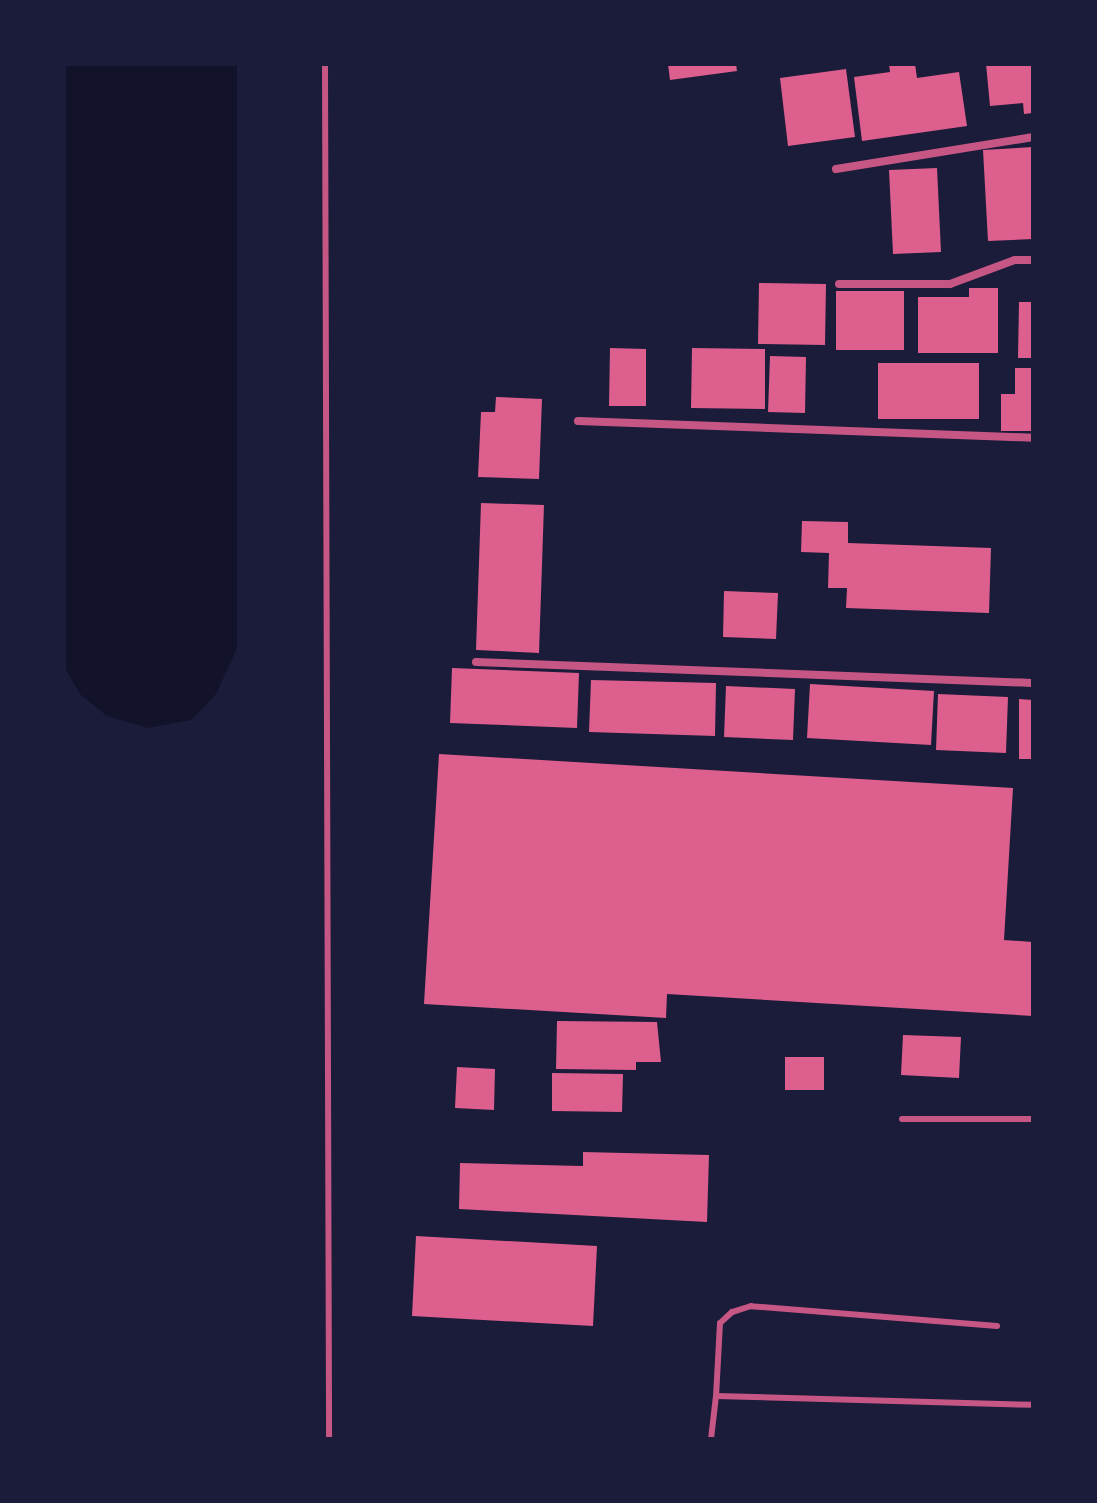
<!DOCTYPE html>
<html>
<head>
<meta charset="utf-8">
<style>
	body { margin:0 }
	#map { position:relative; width:1097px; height:1503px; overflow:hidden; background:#1b1b3a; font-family:"Playfair Display",serif }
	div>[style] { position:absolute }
	.water>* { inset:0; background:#12122b }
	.building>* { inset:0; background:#dd5f8e }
	.service>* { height:6px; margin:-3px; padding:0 3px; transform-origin:3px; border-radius:3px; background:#c65784 }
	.minor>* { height:8px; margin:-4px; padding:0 4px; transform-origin:4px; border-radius:4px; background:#c65784 }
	span { translate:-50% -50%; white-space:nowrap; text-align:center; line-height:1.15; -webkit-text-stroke:6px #1b1b3a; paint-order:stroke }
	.frame { position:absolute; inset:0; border:66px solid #1b1b3a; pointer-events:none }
</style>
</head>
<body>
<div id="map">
	<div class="water">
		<i style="clip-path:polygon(64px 64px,237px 64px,237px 648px,216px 694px,191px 720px,148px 728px,107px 716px,80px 694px,64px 666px)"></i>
	</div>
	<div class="building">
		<i style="clip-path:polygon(668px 64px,736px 64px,737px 71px,670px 80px)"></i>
		<i style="clip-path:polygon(889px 64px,915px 64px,917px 78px,959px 72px,967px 126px,862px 141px,854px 77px,890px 72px)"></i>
		<i style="clip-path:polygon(986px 64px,1033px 64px,1033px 113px,1024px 114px,1023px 103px,990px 106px)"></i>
		<i style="clip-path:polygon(846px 69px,855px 137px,788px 146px,780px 78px)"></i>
		<i style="clip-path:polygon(1033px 147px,1033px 239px,988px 241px,983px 150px)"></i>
		<i style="clip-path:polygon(937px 168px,941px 252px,893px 254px,889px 170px)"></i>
		<i style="clip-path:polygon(759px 283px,826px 284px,825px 345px,758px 344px)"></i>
		<i style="clip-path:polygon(969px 288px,998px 288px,998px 353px,918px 353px,918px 297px,969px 297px)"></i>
		<i style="clip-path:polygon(836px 291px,904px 291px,904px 350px,836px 350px)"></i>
		<i style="clip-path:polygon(1019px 302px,1033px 302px,1033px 358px,1018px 358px)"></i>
		<i style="clip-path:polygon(610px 348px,646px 349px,646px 406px,609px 406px)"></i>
		<i style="clip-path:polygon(692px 348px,765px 349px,765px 409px,691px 408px)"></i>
		<i style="clip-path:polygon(770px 356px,806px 357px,805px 413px,768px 412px)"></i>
		<i style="clip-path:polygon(878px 363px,979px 363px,979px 419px,878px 419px)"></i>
		<i style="clip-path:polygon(1015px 368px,1033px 368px,1033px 431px,1001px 431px,1001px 394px,1015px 394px)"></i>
		<i style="clip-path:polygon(496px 397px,542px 399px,539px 479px,478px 477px,481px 412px,495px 412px)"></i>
		<i style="clip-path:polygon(481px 503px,544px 505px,539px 653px,476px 650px)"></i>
		<i style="clip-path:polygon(802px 521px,848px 522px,848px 543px,991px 548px,989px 613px,846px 608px,847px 588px,828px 588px,829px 553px,801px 552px)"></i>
		<i style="clip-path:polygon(724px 591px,778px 593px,776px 639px,723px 637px)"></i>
		<i style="clip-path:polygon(452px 668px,579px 673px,577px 728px,450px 723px)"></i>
		<i style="clip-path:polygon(591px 680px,716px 683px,715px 736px,589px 732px)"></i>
		<i style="clip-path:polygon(810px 684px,934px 691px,931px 745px,807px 738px)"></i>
		<i style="clip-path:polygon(726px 686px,795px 689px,793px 740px,724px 737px)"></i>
		<i style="clip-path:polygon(938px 694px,1008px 697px,1006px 753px,936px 750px)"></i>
		<i style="clip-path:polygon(1019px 699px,1033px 700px,1033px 759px,1019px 759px)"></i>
		<i style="clip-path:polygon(439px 754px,1013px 788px,1004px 940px,1033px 942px,1033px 1016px,667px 994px,666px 1018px,424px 1004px)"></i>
		<i style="clip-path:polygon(557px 1021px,657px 1022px,661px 1062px,636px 1062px,636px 1070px,556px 1069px)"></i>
		<i style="clip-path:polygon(903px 1035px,961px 1037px,959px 1078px,901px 1075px)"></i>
		<i style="clip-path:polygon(785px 1057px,824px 1057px,824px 1090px,785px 1090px)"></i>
		<i style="clip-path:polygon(457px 1067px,495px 1069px,494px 1110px,455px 1108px)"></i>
		<i style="clip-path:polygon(552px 1073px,623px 1074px,622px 1112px,552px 1111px)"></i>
		<i style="clip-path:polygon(583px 1152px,709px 1155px,707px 1222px,459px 1209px,460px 1163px,583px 1166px)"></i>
		<i style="clip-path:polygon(416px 1236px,597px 1246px,593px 1326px,412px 1316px)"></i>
	</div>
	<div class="service">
		<i style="left:325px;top:64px;width:1375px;rotate:89.83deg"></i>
		<i style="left:902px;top:1119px;width:131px"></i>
		<i style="left:997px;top:1326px;width:247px;rotate:-175.4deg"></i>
		<i style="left:751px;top:1306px;width:20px;rotate:162deg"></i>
		<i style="left:732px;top:1312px;width:16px;rotate:137deg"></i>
		<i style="left:720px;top:1323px;width:73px;rotate:93.1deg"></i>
		<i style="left:716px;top:1396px;width:317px;rotate:1.6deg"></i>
		<i style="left:711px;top:1439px;width:43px;rotate:-83.4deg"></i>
	</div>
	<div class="minor">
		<i style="left:836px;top:169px;width:200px;rotate:-9.2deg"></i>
		<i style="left:839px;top:284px;width:111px"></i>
		<i style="left:950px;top:284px;width:69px;rotate:-20.3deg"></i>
		<i style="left:1015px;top:260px;width:18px"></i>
		<i style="left:578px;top:421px;width:455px;rotate:2.1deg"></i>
		<i style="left:476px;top:662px;width:557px;rotate:2.16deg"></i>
	</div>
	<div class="frame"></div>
</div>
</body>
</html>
